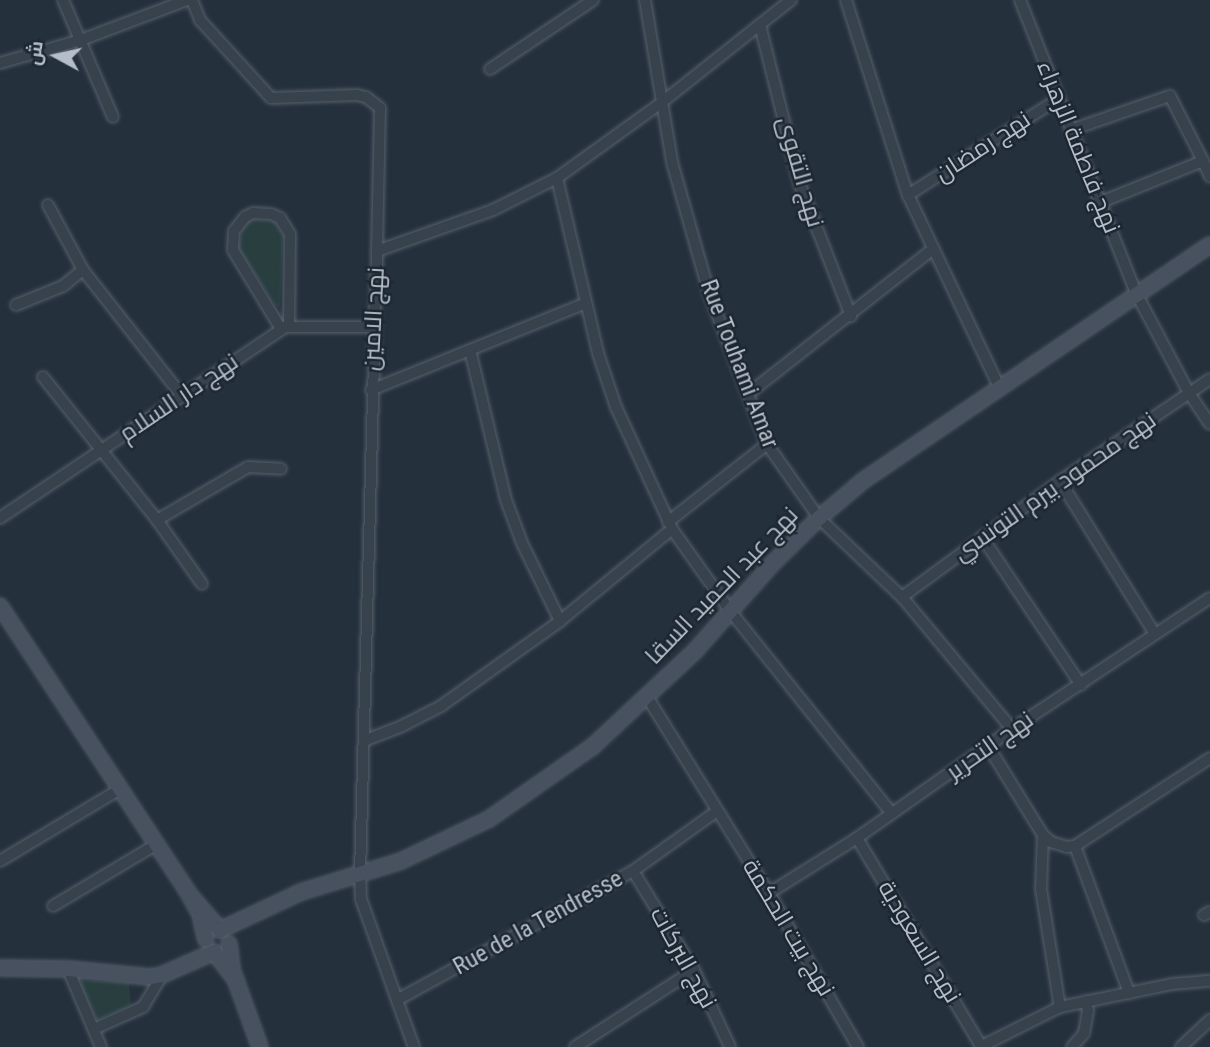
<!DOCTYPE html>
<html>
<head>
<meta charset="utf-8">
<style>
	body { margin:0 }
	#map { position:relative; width:1210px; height:1047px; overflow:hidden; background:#25303d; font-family:"Roboto Condensed",Cairo,sans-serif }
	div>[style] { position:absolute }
	.green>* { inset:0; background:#283e3f }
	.roads { filter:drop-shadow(0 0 2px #56606b) drop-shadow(0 0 2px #56606b) }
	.street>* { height:10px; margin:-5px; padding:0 5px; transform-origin:5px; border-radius:5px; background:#38424d }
	.secondary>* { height:14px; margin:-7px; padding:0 7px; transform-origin:7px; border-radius:7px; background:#475160 }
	span { translate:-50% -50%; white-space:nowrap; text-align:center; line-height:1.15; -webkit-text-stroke:5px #1d2732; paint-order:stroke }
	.street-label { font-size:24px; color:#b4bdc8 }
	.north { position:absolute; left:21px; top:21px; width:70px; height:70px; -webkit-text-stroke:5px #1d2732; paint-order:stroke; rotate:278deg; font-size:19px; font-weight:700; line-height:28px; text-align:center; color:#b4bdc8 }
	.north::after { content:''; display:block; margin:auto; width:24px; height:32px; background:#b4bdc8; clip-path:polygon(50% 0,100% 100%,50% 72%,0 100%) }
</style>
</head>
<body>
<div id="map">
	<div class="green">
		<i style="clip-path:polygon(254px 219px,275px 222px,283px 235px,280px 308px,276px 306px,238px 247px,243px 226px)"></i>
		<i style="clip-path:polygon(82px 980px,129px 983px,131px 1005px,97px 1020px,80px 984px)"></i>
	</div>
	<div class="roads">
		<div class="street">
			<i style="left:63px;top:0;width:127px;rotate:66.9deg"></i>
			<i style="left:192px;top:0;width:22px;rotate:68deg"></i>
			<i style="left:200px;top:20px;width:105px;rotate:47.7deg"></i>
			<i style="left:271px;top:98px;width:86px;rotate:-2deg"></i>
			<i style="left:357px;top:95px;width:9px;rotate:13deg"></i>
			<i style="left:366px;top:97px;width:18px;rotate:38deg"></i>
			<i style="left:380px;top:108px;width:143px;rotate:91.2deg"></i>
			<i style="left:645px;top:0;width:164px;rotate:80.5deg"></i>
			<i style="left:672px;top:162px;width:136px;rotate:74.2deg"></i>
			<i style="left:709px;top:293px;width:162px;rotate:69deg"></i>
			<i style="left:767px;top:444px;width:90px;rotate:54.9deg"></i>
			<i style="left:819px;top:518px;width:115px;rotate:43.6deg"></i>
			<i style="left:902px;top:597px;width:172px;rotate:50.2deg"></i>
			<i style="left:846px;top:0;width:205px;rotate:72.4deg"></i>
			<i style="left:908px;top:195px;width:212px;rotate:64.6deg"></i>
			<i style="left:1020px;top:0;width:315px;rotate:68.4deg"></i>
			<i style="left:1136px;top:293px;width:113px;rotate:62.1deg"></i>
			<i style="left:1189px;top:393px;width:37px;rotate:56deg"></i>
			<i style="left:760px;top:25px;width:162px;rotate:76deg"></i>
			<i style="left:799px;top:182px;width:144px;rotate:68.8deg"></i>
			<i style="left:0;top:63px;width:84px;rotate:-15.9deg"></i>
			<i style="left:81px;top:40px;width:113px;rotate:-20.7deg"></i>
			<i style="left:490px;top:69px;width:124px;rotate:-33.8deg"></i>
			<i style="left:1071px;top:130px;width:105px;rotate:-19deg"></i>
			<i style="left:1170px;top:96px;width:73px;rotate:63.1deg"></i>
			<i style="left:557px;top:178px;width:180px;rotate:76.8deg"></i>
			<i style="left:598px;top:353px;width:57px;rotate:71.6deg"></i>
			<i style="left:616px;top:407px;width:134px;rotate:65.3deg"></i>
			<i style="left:672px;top:529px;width:102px;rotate:54.6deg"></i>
			<i style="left:731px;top:612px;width:258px;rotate:51.4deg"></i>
			<i style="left:908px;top:195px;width:178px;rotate:-32.6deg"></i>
			<i style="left:1101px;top:202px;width:110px;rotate:-21.9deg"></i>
			<i style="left:1203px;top:161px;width:17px;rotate:66deg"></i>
			<i style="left:48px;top:205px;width:74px;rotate:61.7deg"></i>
			<i style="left:16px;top:305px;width:51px;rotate:-22deg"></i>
			<i style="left:63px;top:286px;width:26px;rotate:-39deg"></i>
			<i style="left:83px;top:270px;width:160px;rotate:51.8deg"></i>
			<i style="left:281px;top:329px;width:92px;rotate:-121.3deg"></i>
			<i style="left:233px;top:250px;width:19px;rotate:-87deg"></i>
			<i style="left:234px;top:231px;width:18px;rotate:-52deg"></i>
			<i style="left:245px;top:217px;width:9px;rotate:-27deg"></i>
			<i style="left:253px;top:213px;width:18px;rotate:3deg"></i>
			<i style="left:271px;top:214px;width:10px;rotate:24deg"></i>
			<i style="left:280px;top:218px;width:19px;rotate:58deg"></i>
			<i style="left:290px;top:234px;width:92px;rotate:90.6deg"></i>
			<i style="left:470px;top:350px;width:154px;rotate:76.5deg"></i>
			<i style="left:506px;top:500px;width:46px;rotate:69.6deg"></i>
			<i style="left:522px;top:543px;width:87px;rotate:64deg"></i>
			<i style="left:43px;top:377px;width:183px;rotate:51.4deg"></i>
			<i style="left:157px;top:520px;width:78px;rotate:54.9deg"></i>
			<i style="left:371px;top:390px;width:232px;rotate:-22deg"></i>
			<i style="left:748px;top:394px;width:235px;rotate:-38.1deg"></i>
			<i style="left:1060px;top:481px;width:180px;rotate:58.2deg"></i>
			<i style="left:0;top:518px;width:343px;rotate:-33.8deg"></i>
			<i style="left:285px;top:327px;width:88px"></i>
			<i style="left:157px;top:520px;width:105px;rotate:-30.2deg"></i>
			<i style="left:248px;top:467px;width:33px;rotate:3deg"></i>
			<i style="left:668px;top:522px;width:126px;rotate:-38.2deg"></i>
			<i style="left:982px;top:537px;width:178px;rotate:56.2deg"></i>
			<i style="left:902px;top:597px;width:196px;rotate:-36.3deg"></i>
			<i style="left:1060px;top:481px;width:181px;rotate:-34.2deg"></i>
			<i style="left:646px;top:695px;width:233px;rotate:58.2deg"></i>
			<i style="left:769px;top:893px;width:178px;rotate:60deg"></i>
			<i style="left:366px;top:740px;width:39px;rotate:-21deg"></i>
			<i style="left:402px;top:726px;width:44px;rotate:-27.1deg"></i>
			<i style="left:441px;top:706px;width:146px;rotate:-35.5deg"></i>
			<i style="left:560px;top:621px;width:145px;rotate:-39.4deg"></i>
			<i style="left:988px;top:746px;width:105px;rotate:58.3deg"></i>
			<i style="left:1043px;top:835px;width:11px;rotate:41deg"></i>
			<i style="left:1051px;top:842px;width:17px;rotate:17deg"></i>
			<i style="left:1067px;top:847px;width:8px;rotate:-7deg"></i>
			<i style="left:1075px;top:846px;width:161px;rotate:-33.1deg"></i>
			<i style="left:1043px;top:835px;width:54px;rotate:92.1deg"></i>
			<i style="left:1041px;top:889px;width:120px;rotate:80.9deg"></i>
			<i style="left:857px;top:838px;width:242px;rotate:59.2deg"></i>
			<i style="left:1075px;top:846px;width:157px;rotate:69.8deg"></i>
			<i style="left:0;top:861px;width:142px;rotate:-30.9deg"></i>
			<i style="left:633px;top:871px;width:116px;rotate:58.4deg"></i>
			<i style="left:694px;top:970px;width:85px;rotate:64.9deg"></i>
			<i style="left:769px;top:893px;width:104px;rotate:-32deg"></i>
			<i style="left:857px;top:838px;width:189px;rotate:-35.1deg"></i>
			<i style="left:1012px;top:729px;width:237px;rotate:-33.5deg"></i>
			<i style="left:53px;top:906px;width:121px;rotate:-30.8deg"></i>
			<i style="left:1204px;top:915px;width:7px;rotate:-27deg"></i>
			<i style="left:68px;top:969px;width:85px;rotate:67.1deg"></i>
			<i style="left:397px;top:1000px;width:107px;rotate:-109.6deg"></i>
			<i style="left:361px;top:899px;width:25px;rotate:-92deg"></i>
			<i style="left:360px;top:874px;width:623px;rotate:-88.44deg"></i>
			<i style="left:377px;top:251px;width:123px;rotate:-19.5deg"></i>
			<i style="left:493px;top:210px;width:72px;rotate:-26.6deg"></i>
			<i style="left:557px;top:178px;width:128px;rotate:-35.8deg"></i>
			<i style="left:661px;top:103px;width:166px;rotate:-38.4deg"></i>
			<i style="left:94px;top:1029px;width:54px;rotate:-24.2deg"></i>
			<i style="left:143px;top:1007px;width:37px;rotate:-59deg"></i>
			<i style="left:414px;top:1047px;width:50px;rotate:-109.9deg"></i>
			<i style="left:397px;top:1000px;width:269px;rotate:-28.7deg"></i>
			<i style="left:633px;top:871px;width:103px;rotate:-35.5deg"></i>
			<i style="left:575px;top:1047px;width:142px;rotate:-32.9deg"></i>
			<i style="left:980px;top:1047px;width:89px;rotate:-26.6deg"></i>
			<i style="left:1060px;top:1007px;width:114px;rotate:-11.6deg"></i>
			<i style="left:1172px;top:984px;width:38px;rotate:-5deg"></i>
			<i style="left:1072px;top:1047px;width:18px;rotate:-49deg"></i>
			<i style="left:1084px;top:1033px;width:22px;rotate:-80deg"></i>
			<i style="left:1088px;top:1011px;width:10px;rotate:-101deg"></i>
			<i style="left:1181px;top:1047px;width:40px;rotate:-43deg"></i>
		</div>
		<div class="secondary">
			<i style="left:0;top:606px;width:344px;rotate:56.7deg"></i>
			<i style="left:189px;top:894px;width:23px;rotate:61deg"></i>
			<i style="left:200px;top:914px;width:26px;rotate:77deg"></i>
			<i style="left:189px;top:894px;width:48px;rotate:49.3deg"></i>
			<i style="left:220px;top:930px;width:89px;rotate:-25.1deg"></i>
			<i style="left:301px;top:892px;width:105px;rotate:-17.2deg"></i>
			<i style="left:401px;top:861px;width:98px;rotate:-25.5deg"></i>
			<i style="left:489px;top:819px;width:126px;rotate:-35deg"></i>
			<i style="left:592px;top:747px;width:141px;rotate:-43deg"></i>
			<i style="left:695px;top:651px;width:116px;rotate:-48.5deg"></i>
			<i style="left:772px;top:564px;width:66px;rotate:-44.4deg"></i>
			<i style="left:819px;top:518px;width:59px;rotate:-40.2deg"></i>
			<i style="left:864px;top:480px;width:418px;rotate:-34.2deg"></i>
			<i style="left:229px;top:944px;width:26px;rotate:83deg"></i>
			<i style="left:232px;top:970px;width:82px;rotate:70deg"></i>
			<i style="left:0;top:968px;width:68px;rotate:0.8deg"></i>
			<i style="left:68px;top:969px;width:82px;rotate:5.6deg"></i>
			<i style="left:150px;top:977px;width:12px;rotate:-9deg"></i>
			<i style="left:162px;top:975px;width:57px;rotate:-23.9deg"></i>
			<i style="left:214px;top:952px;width:36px;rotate:52deg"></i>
		</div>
	</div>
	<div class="street-label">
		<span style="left:983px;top:147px;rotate:-33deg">نهج رمضان</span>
		<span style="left:1078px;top:147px;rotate:68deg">نهج فاطمة الزهراء</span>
		<span style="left:800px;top:172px;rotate:74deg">نهج التقوى</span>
		<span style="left:374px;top:319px;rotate:-87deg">نهج الامين</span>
		<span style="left:739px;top:364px;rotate:69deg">Rue Touhami Amar</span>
		<span style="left:179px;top:398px;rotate:-34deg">نهج دار السلام</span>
		<span style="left:1055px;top:487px;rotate:-35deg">نهج محمود بيرم التونسي</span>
		<span style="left:722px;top:586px;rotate:-46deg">نهج عبد الحميد السقا</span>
		<span style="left:990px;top:746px;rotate:-35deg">نهج التحرير</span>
		<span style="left:538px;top:923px;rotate:-29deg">Rue de la Tendresse</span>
		<span style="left:788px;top:928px;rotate:59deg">نهج بيت الحكمة</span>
		<span style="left:919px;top:942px;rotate:59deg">نهج السعودية</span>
		<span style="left:683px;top:958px;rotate:61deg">نهج البركات</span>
	</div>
	<div class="north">ش</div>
</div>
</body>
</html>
